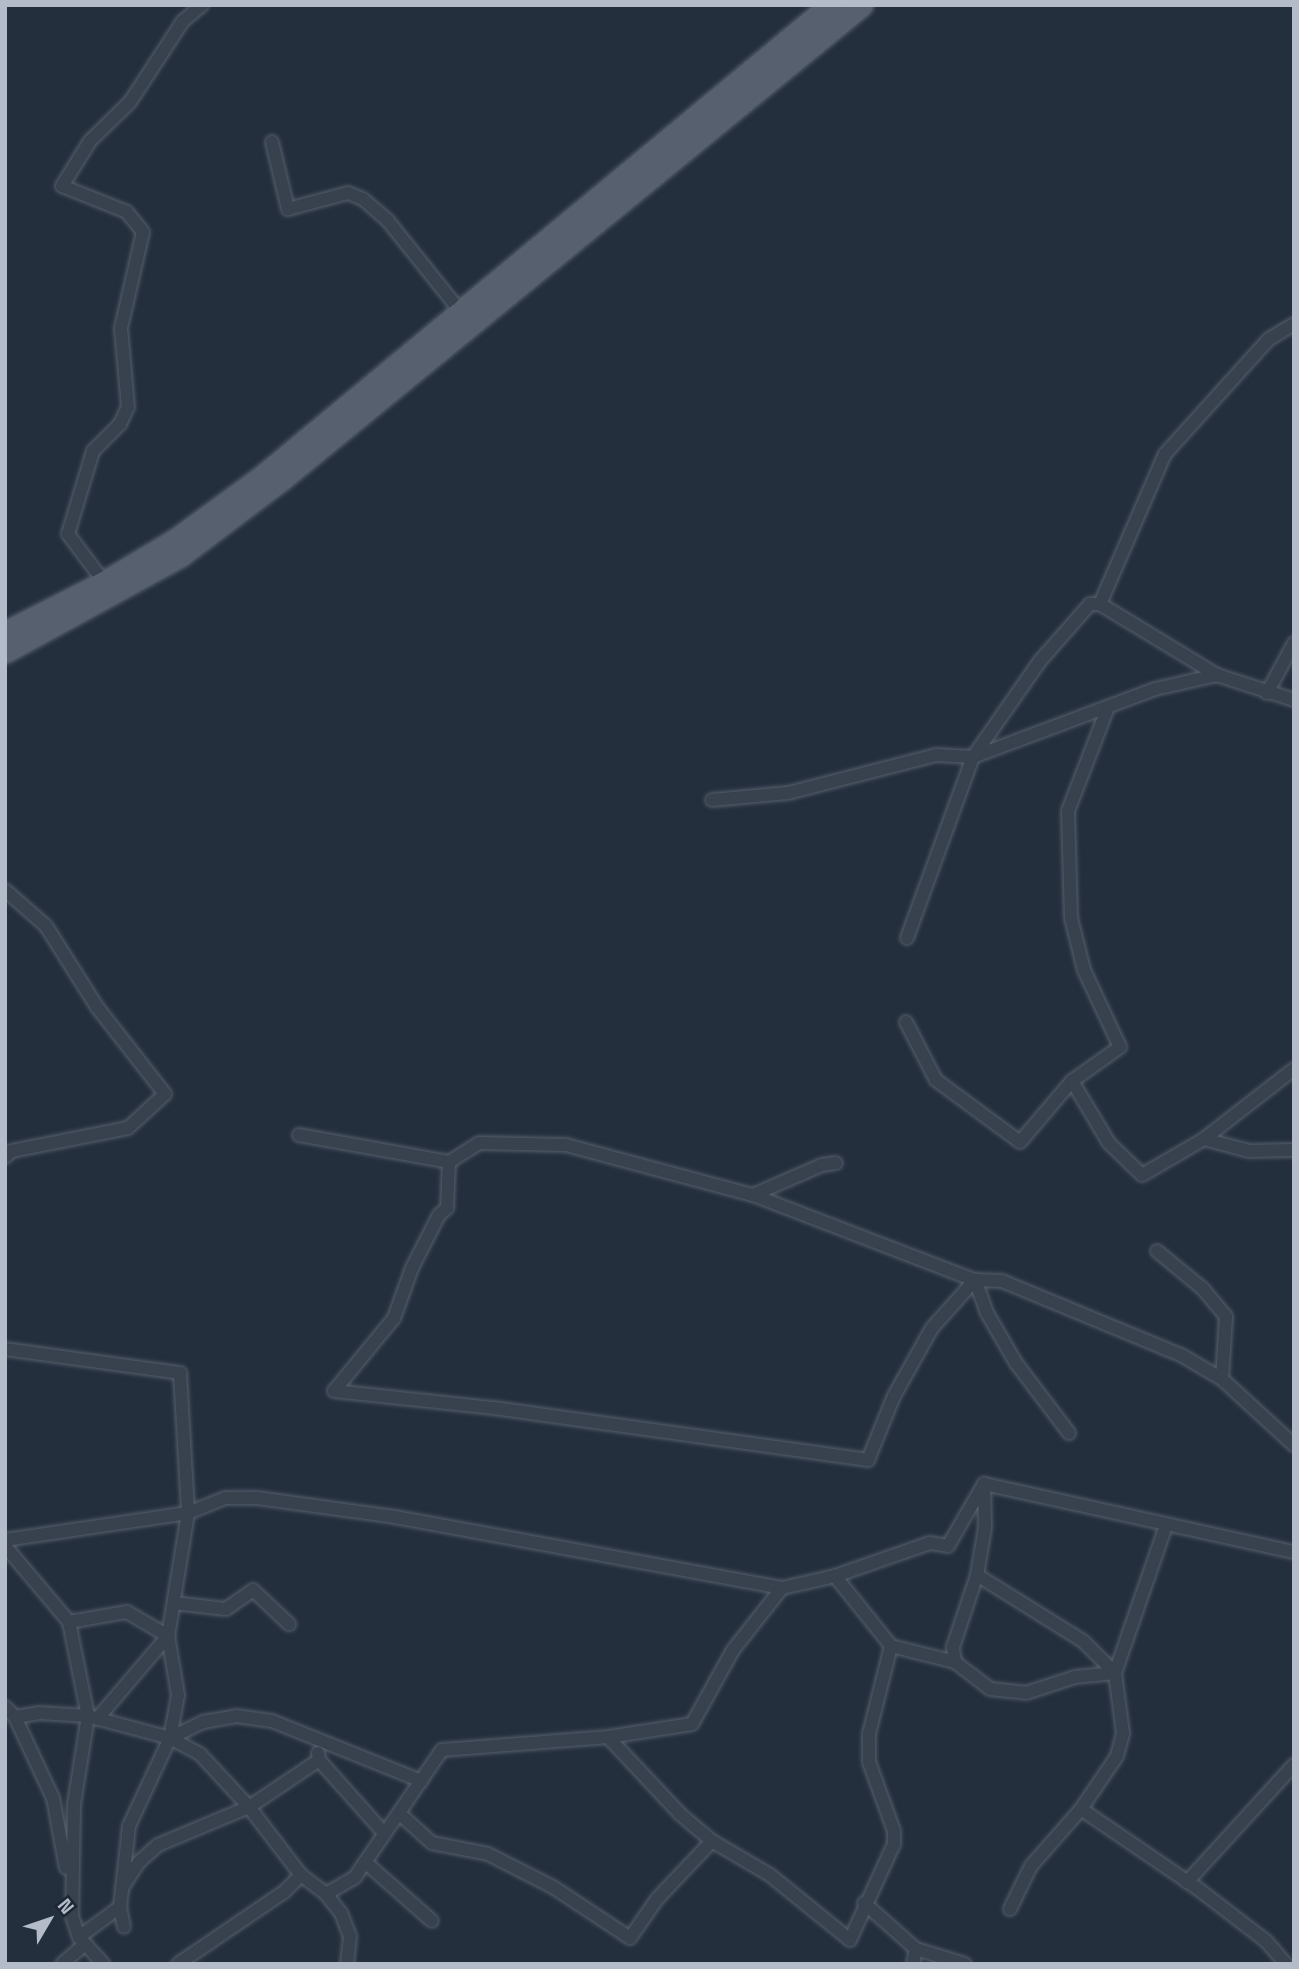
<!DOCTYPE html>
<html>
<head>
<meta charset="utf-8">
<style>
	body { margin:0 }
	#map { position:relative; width:1299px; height:1969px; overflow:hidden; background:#242f3e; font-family:"Space Grotesk",sans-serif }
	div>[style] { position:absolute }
	.roads { filter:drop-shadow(0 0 2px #565f6c) drop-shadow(0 0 2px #565f6c) }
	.minor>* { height:12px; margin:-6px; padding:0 6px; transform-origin:6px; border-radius:6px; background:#38414e }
	.primary>* { height:21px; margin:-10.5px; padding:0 10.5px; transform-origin:10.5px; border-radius:10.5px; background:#56606e }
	span { translate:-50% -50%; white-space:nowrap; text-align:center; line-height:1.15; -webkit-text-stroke:5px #1d2633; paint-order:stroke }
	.frame { position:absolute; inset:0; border:7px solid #b4bcc9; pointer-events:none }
	.north { position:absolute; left:14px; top:1885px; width:70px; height:70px; -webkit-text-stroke:5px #1d2633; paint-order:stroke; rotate:51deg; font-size:19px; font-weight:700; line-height:28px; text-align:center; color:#b4bcc9 }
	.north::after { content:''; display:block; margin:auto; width:24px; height:32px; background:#b4bcc9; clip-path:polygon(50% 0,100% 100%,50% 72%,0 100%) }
</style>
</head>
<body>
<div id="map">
	<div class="roads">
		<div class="minor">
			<i style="left:272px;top:142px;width:69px;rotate:76.6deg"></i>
			<i style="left:288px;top:209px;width:62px;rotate:-14.9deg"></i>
			<i style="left:348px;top:193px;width:16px;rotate:22deg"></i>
			<i style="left:363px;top:199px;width:33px;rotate:41deg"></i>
			<i style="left:388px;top:221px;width:115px;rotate:51.3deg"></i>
			<i style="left:104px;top:582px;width:60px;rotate:-126.9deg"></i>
			<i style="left:68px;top:534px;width:87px;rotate:-73.2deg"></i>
			<i style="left:93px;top:451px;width:38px;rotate:-45deg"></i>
			<i style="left:120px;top:424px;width:19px;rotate:-65deg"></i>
			<i style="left:128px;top:407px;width:79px;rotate:-95.1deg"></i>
			<i style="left:121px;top:328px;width:98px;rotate:-77.1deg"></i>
			<i style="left:143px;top:232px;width:26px;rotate:-129deg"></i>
			<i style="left:127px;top:212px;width:70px;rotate:-158.2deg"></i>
			<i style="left:62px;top:186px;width:53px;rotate:-58.1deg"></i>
			<i style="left:90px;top:141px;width:56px;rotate:-44.3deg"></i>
			<i style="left:130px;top:102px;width:97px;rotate:-56.8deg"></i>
			<i style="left:183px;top:21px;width:25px;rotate:-40deg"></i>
			<i style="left:1100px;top:604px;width:163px;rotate:-66.6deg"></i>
			<i style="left:1165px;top:454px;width:155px;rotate:-47.9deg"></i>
			<i style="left:1269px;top:339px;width:29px;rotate:-31deg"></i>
			<i style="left:1267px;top:693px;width:57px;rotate:-61.6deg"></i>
			<i style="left:712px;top:800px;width:76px;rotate:-5.3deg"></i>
			<i style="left:788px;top:793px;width:153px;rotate:-14.4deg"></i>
			<i style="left:936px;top:755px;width:37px;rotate:3deg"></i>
			<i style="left:973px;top:757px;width:194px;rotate:-20.5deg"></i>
			<i style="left:1155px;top:689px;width:64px;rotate:-12.7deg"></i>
			<i style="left:5px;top:890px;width:55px;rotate:41.3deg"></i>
			<i style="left:46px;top:926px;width:96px;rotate:57.8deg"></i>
			<i style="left:97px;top:1007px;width:110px;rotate:52deg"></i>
			<i style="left:165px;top:1094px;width:50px;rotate:137.4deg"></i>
			<i style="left:128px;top:1128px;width:118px;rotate:168.8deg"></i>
			<i style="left:12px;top:1151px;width:9px;rotate:139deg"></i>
			<i style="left:907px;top:938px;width:193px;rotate:-70deg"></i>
			<i style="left:973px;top:757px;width:117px;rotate:-55.1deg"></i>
			<i style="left:1040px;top:661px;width:76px;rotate:-48.7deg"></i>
			<i style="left:1090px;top:604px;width:10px"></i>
			<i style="left:1100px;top:604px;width:137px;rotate:31.3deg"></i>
			<i style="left:1217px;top:675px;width:81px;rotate:18deg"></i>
			<i style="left:906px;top:1022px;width:65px;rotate:62.7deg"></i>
			<i style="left:936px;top:1080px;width:104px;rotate:36.4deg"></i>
			<i style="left:1020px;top:1142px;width:80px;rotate:-49.6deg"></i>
			<i style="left:1072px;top:1081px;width:59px;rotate:-35.3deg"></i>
			<i style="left:1120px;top:1047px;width:85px;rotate:-115.1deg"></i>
			<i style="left:1084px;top:970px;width:54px;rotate:-104deg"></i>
			<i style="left:1071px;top:918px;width:107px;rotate:-91.6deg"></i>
			<i style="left:1068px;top:811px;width:108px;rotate:-68.9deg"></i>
			<i style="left:1072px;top:1081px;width:72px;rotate:59.2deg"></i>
			<i style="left:1109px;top:1143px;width:46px;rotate:44.1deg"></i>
			<i style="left:1142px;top:1175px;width:72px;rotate:-30.1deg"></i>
			<i style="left:1204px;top:1139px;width:114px;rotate:-37.9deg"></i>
			<i style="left:299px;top:1135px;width:152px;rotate:10.2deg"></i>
			<i style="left:449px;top:1162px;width:46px;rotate:92.5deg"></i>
			<i style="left:447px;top:1208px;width:11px;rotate:139deg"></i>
			<i style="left:439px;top:1215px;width:59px;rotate:117deg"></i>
			<i style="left:412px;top:1268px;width:53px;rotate:109.8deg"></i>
			<i style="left:394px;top:1318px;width:94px;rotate:129.4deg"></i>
			<i style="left:1204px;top:1139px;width:47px;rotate:14.9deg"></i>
			<i style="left:1249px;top:1151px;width:45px;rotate:-1.3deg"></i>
			<i style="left:449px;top:1162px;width:36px;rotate:-32deg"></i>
			<i style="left:479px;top:1143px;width:87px;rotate:1.3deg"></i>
			<i style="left:566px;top:1145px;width:194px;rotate:15deg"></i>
			<i style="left:753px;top:1195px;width:238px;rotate:21deg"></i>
			<i style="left:975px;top:1280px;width:27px;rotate:2deg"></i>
			<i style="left:1002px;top:1281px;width:194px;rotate:22.5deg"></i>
			<i style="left:1181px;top:1355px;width:48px;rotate:30.3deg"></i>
			<i style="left:1222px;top:1379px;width:98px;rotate:42.5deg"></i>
			<i style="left:753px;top:1195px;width:75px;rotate:-23.5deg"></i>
			<i style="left:822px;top:1165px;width:14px;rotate:-8deg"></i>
			<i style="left:1157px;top:1251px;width:60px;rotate:39.6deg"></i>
			<i style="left:1203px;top:1289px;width:35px;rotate:50deg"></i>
			<i style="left:1226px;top:1316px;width:63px;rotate:93.6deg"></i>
			<i style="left:975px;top:1280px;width:35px;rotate:70deg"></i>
			<i style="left:987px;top:1313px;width:58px;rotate:59.9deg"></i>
			<i style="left:1016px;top:1363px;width:88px;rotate:52.9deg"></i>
			<i style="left:5px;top:1349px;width:177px;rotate:7.8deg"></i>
			<i style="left:180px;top:1373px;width:140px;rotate:86.7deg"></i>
			<i style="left:188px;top:1513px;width:125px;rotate:99.2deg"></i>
			<i style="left:168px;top:1636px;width:60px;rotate:80.4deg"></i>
			<i style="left:178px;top:1695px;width:44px;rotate:100.5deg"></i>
			<i style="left:170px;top:1738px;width:97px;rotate:115deg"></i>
			<i style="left:129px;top:1826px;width:81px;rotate:96.3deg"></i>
			<i style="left:120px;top:1907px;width:51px;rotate:143.8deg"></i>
			<i style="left:334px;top:1391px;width:161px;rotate:6.1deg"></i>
			<i style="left:494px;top:1408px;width:378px;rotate:7.9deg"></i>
			<i style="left:868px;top:1460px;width:69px;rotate:-67.9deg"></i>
			<i style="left:894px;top:1396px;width:78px;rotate:-60.8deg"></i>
			<i style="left:932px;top:1328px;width:64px;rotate:-48.1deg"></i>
			<i style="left:984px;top:1484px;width:317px;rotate:12.4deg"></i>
			<i style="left:5px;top:1540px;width:185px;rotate:-8.4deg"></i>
			<i style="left:188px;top:1513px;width:40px;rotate:-22deg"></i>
			<i style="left:225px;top:1498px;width:32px"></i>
			<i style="left:257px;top:1498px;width:139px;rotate:7.8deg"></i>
			<i style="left:395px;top:1517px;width:393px;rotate:10.4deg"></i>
			<i style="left:782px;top:1588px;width:54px;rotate:-12.8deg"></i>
			<i style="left:835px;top:1576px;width:101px;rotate:-19.2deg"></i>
			<i style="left:930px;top:1543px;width:18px;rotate:9deg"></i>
			<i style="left:948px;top:1546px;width:72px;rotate:-59.9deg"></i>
			<i style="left:5px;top:1546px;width:99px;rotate:49.9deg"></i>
			<i style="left:69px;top:1622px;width:96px;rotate:78.6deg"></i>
			<i style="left:88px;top:1716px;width:89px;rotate:99deg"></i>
			<i style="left:74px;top:1804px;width:112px;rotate:91deg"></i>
			<i style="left:72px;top:1916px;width:22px;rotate:72deg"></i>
			<i style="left:79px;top:1937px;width:36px;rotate:48deg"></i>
			<i style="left:977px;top:1575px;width:125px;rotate:31.9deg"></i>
			<i style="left:1083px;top:1641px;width:45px;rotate:45deg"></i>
			<i style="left:835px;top:1576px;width:90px;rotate:51.3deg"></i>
			<i style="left:891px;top:1646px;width:66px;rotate:14deg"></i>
			<i style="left:955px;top:1662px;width:44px;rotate:37.6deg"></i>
			<i style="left:990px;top:1689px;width:36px;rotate:6deg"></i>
			<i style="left:1026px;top:1693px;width:52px;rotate:-18.1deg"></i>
			<i style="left:1075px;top:1677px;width:40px;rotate:-5.7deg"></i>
			<i style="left:174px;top:1603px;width:52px;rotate:6.6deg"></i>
			<i style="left:226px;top:1609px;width:33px;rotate:-35deg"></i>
			<i style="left:253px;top:1590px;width:50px;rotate:43.4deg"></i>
			<i style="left:69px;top:1622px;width:59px;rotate:-9.8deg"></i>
			<i style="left:127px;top:1612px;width:48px;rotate:30.3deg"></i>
			<i style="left:955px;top:1662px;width:15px;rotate:-98deg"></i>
			<i style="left:953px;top:1647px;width:76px;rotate:-71.6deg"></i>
			<i style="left:977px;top:1575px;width:49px;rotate:-80.5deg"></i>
			<i style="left:985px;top:1527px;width:43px;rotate:-91.3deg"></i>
			<i style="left:5px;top:1707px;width:14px;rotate:45deg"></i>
			<i style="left:15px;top:1717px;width:89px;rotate:64.9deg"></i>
			<i style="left:53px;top:1798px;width:71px;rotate:79.5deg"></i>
			<i style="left:15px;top:1717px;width:24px;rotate:-9deg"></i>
			<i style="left:39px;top:1713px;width:49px;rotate:3.5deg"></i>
			<i style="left:88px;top:1716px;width:85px;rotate:15deg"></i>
			<i style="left:170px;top:1738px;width:34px;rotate:28deg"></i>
			<i style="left:200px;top:1754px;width:72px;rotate:47.2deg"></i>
			<i style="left:249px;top:1807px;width:86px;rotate:52.6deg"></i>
			<i style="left:301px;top:1875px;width:31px;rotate:37deg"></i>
			<i style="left:326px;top:1894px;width:24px;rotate:52deg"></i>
			<i style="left:341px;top:1913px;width:25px;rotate:69deg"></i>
			<i style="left:350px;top:1936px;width:28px;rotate:96deg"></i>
			<i style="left:97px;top:1719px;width:109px;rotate:-49.5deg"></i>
			<i style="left:608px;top:1737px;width:105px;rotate:46.9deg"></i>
			<i style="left:680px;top:1814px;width:42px;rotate:40.2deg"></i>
			<i style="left:712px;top:1841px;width:67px;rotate:30.4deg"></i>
			<i style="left:770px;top:1875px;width:103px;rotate:39.1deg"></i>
			<i style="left:850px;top:1940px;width:106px;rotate:-65.4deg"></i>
			<i style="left:894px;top:1844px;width:13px;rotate:-90deg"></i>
			<i style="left:894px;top:1831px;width:73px;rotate:-109.9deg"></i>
			<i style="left:869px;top:1762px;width:28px;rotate:-90deg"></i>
			<i style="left:869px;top:1734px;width:91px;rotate:-76deg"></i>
			<i style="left:170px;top:1738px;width:37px;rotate:-26deg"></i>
			<i style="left:203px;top:1722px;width:34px;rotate:-10deg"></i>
			<i style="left:236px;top:1716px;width:36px;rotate:8deg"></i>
			<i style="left:272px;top:1721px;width:161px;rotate:21.9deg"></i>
			<i style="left:318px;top:1753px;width:7px;rotate:82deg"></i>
			<i style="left:319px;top:1760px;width:98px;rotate:48.3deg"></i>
			<i style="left:1081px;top:1809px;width:140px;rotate:34.3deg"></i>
			<i style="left:1197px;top:1888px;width:87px;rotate:37.5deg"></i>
			<i style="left:1266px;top:1941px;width:30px;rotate:49deg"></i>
			<i style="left:400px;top:1814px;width:43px;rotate:42.2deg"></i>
			<i style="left:432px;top:1843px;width:57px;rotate:11.1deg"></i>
			<i style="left:488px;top:1854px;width:73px;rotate:26.9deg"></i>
			<i style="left:553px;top:1887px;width:92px;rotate:33.5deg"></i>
			<i style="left:630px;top:1938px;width:47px;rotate:-55.3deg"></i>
			<i style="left:657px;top:1899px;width:80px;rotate:-46.5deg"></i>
			<i style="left:365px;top:1862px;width:89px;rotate:41.4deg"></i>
			<i style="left:1187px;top:1882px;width:159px;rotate:-47.6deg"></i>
			<i style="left:122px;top:1888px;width:31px;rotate:-57deg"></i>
			<i style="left:139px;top:1862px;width:25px;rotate:-42deg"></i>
			<i style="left:158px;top:1845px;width:99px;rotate:-22.7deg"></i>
			<i style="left:249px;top:1807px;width:84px;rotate:-33.9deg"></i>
			<i style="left:326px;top:1894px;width:34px;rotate:-30deg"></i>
			<i style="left:355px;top:1877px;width:154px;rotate:-55.6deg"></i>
			<i style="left:442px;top:1750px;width:167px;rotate:-4.5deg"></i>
			<i style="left:608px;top:1737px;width:85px;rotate:-8.8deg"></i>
			<i style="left:692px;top:1724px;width:85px;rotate:-61deg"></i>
			<i style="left:733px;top:1650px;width:79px;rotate:-51.7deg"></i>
			<i style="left:864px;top:1903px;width:69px;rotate:41.5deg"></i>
			<i style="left:916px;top:1949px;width:51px;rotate:17deg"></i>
			<i style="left:120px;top:1907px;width:20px;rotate:79deg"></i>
			<i style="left:1010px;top:1909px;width:48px;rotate:-64deg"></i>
			<i style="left:1031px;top:1866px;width:76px;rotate:-48.7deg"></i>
			<i style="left:1081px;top:1809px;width:64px;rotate:-55.8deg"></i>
			<i style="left:1117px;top:1756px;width:24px;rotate:-75deg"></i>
			<i style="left:1123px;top:1733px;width:61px;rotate:-97.6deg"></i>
			<i style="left:1115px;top:1673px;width:156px;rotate:-70.9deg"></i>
			<i style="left:62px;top:1964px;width:29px;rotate:-41deg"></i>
			<i style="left:178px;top:1964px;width:128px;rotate:-34.2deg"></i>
			<i style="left:284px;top:1892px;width:24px;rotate:-45deg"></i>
			<i style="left:913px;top:1964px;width:15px;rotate:-79deg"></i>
		</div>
		<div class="primary">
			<i style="left:5px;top:632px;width:111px;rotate:-26.8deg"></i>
			<i style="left:104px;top:582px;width:84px;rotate:-30.8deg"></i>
			<i style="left:176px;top:539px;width:105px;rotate:-36.1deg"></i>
			<i style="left:261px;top:477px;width:739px;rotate:-39.68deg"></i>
			<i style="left:5px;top:652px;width:200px;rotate:-28.7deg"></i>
			<i style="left:180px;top:556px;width:126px;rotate:-37deg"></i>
			<i style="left:281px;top:480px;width:750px;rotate:-39.27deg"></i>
		</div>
	</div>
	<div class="frame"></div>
	<div class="north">N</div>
</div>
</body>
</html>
